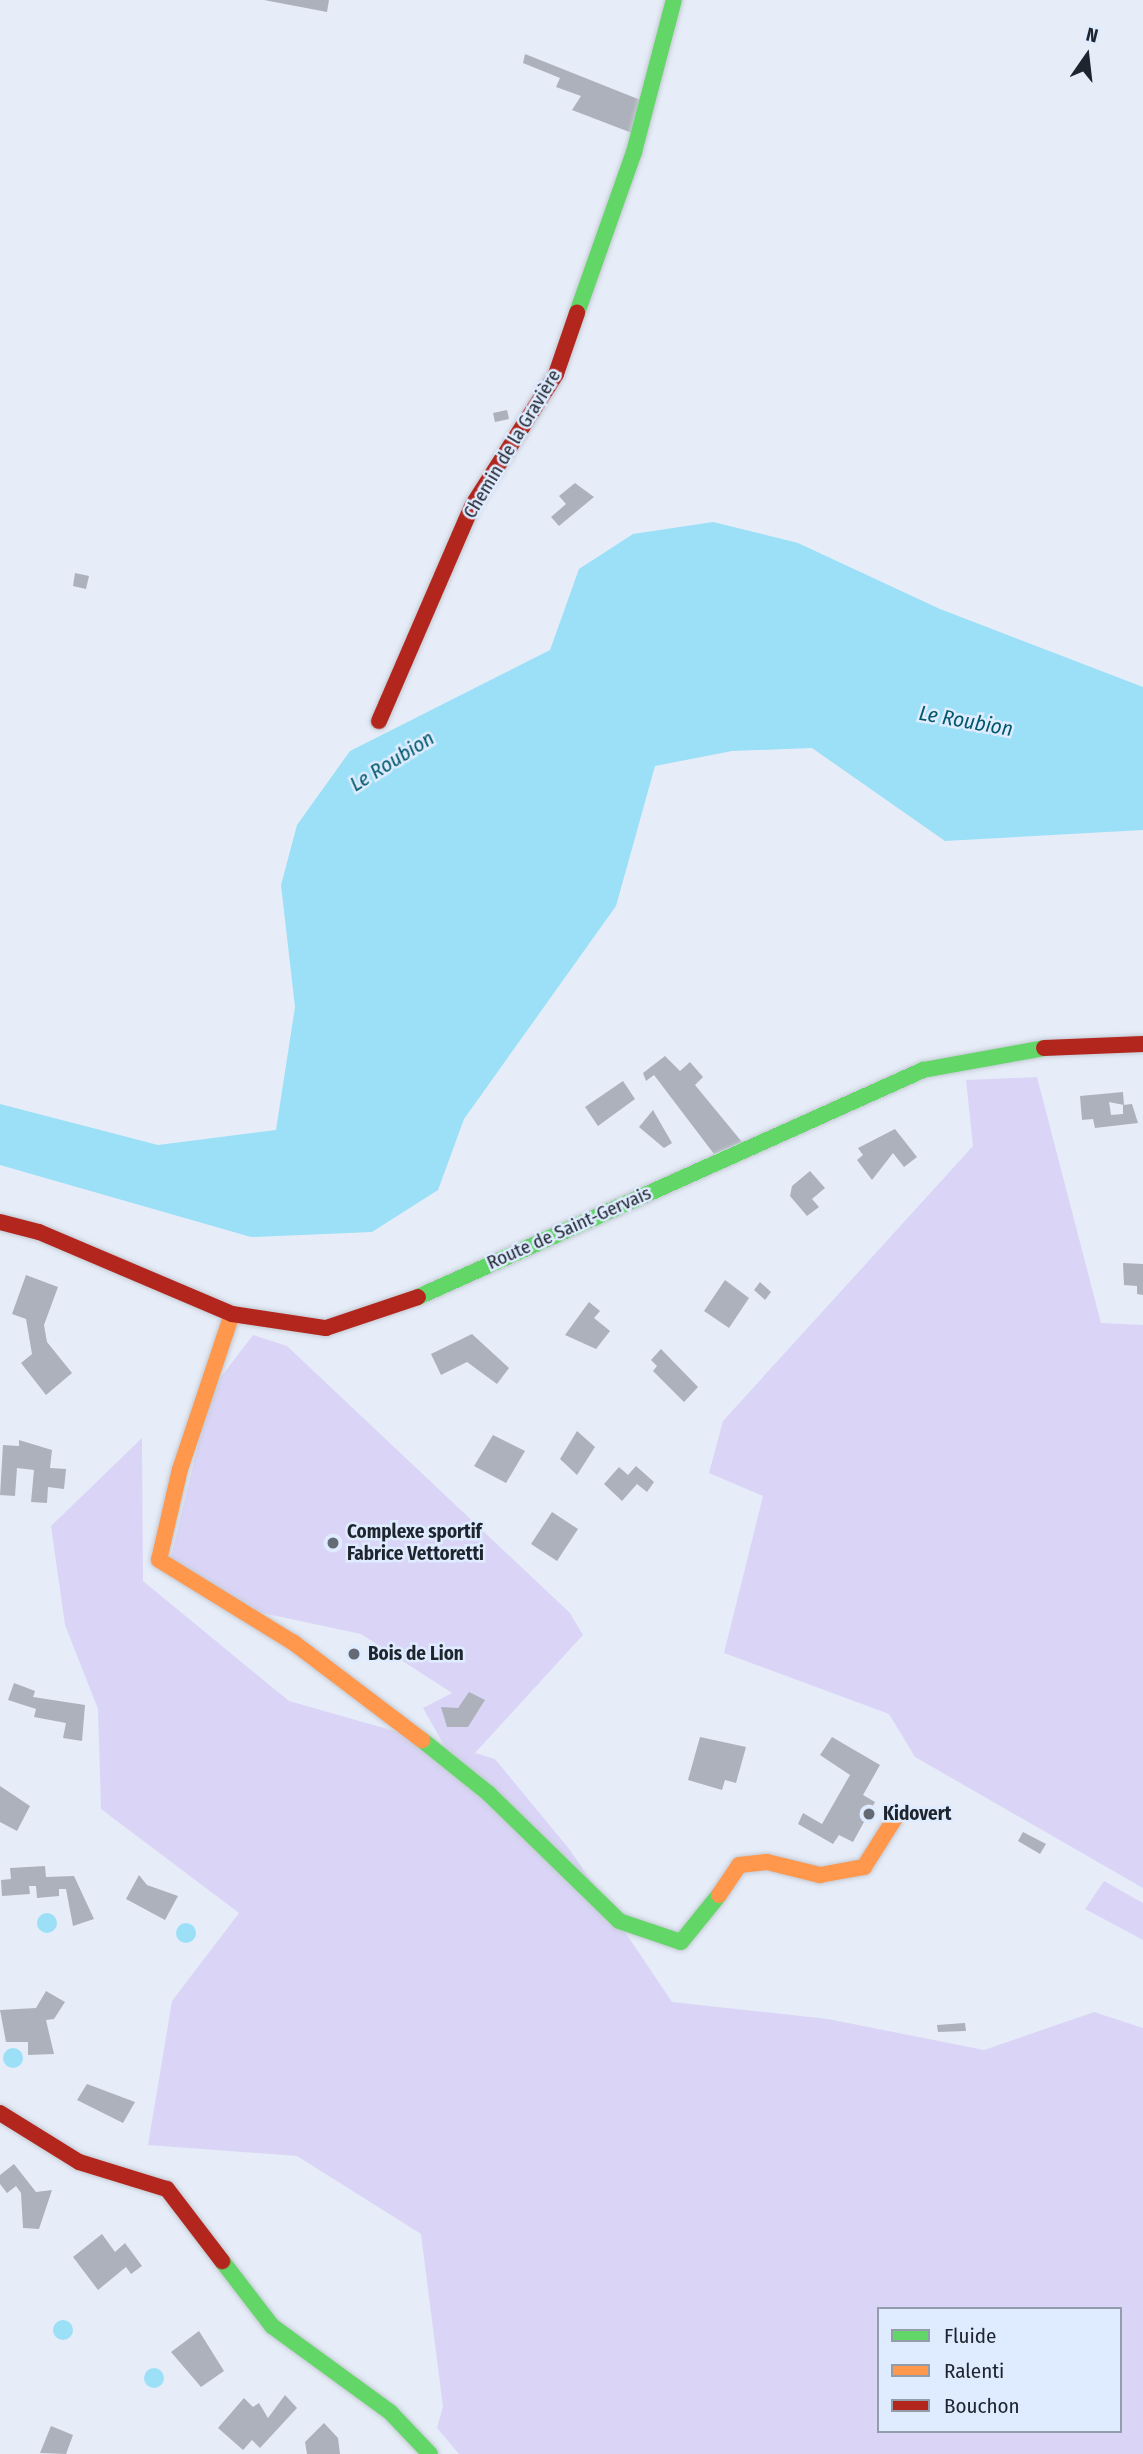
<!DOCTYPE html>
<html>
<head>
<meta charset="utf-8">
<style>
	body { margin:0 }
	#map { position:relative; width:1143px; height:2454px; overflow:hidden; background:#e6edf8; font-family:"Fira Sans Condensed",sans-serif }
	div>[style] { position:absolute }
	.green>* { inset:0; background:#dad5f7 }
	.water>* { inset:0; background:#9be0f7 }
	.round { border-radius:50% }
	.building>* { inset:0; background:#adb1bb }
	.roads { filter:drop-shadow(0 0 2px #c3c9d2) drop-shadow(0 0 2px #c3c9d2) }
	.fast>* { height:16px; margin:-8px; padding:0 8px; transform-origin:8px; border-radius:8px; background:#63d668 }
	.slow>* { height:16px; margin:-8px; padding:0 8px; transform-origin:8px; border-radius:8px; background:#ff974d }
	.jam>* { height:16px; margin:-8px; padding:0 8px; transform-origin:8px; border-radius:8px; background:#b3261e }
	.dots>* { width:19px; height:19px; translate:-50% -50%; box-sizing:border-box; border:4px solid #dfecff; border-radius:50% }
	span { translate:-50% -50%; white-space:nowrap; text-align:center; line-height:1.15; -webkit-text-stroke:5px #dfecff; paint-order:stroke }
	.street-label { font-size:19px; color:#1f252e }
	.poi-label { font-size:19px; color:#1f252e; font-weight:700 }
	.left { translate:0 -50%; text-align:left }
	.water-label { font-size:21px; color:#01596c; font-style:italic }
	.legend { position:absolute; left:877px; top:2307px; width:245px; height:126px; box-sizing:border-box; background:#dfecff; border:2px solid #929cab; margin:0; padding:9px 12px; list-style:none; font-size:21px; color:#1f252e }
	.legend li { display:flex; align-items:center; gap:14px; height:35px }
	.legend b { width:35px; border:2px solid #929cab }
	.north { position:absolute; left:1052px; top:21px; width:70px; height:70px; -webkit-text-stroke:5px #dfecff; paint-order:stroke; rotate:14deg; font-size:19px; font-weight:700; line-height:28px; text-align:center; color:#1f252e }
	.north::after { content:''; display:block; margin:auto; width:24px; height:32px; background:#1f252e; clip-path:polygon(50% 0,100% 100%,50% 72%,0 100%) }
</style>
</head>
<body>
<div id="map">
	<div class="green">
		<i style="clip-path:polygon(1037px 1077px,1101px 1323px,1143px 1325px,1143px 1888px,915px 1757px,889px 1714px,724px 1653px,763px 1496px,709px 1473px,723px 1421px,973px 1146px,966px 1080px)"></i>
		<i style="clip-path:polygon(evenodd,253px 1335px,287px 1346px,570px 1613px,583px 1635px,475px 1753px,495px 1759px,570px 1850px,672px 2002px,828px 2019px,984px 2050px,1094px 2012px,1143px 2028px,1143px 2454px,459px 2454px,437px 2428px,443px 2407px,421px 2234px,297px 2156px,148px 2145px,172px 2001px,239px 1913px,101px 1809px,98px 1709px,65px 1625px,51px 1526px,142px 1438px,143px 1581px,289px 1701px,444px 1745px,423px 1708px,452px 1693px,361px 1634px,224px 1605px,170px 1561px,211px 1390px,253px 1335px,879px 2309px,1120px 2309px,1120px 2431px,879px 2431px,879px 2309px)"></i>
		<i style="clip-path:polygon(1104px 1881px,1143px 1903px,1143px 1940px,1085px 1909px)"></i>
	</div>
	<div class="water">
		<i style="clip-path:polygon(713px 522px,798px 543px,940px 609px,1143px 687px,1143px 830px,945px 841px,812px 748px,732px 751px,655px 766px,616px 906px,464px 1119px,438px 1190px,372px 1232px,251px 1237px,0 1165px,0 1104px,158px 1145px,276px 1130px,295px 1007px,281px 885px,297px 825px,350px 751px,550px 650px,579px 569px,633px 534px)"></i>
		<i class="round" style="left:37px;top:1913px;width:20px;height:20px"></i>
		<i class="round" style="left:176px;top:1923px;width:20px;height:20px"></i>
		<i class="round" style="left:3px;top:2048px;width:20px;height:20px"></i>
		<i class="round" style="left:53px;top:2320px;width:20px;height:20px"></i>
		<i class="round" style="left:144px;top:2368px;width:20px;height:20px"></i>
	</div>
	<div class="building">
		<i style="clip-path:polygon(264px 0,329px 0,327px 12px)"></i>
		<i style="clip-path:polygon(525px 54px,643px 101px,632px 133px,572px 110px,581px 96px,556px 87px,560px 78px,523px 63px)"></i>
		<i style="clip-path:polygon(507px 410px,509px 419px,495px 422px,493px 413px)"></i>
		<i style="clip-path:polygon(575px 483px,594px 497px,559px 526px,551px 517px,566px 504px,559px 496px)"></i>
		<i style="clip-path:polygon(75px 573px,89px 576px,86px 589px,73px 586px)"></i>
		<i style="clip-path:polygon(665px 1056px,680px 1071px,690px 1062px,703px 1077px,695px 1085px,742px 1142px,714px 1154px,654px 1075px,646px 1081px,643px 1073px)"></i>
		<i style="clip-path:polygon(623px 1081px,635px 1099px,598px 1126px,585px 1107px)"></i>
		<i style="clip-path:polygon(1123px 1092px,1124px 1105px,1109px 1102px,1111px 1115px,1123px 1114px,1123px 1105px,1132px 1104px,1138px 1123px,1095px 1128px,1093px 1119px,1082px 1120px,1080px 1096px)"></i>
		<i style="clip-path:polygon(653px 1110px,672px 1143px,664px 1148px,639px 1127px)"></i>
		<i style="clip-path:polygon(895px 1129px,917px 1157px,904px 1167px,893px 1153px,872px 1180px,857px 1160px,863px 1155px,858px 1148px)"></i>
		<i style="clip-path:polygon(810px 1171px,825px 1188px,812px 1199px,819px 1207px,807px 1216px,790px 1196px,792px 1186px)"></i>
		<i style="clip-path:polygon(1123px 1263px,1143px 1264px,1143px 1295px,1137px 1294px,1137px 1286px,1124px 1285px)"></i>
		<i style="clip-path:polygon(26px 1275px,58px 1287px,44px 1325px,47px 1342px,72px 1373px,46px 1395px,21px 1363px,32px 1354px,26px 1319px,12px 1314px)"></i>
		<i style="clip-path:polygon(725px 1280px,749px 1298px,729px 1328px,704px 1311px)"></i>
		<i style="clip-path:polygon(760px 1282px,771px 1292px,765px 1300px,754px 1290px)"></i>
		<i style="clip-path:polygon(589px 1302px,600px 1311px,594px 1318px,610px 1331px,596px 1349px,565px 1335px)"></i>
		<i style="clip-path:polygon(472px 1334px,509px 1368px,497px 1384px,467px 1362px,441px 1375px,431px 1354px)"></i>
		<i style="clip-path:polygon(661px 1349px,698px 1387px,684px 1402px,653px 1371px,657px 1366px,651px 1360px)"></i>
		<i style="clip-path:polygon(577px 1431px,595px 1447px,577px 1475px,560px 1459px)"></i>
		<i style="clip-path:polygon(493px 1435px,525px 1451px,506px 1483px,474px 1466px)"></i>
		<i style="clip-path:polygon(19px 1440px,52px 1450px,50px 1468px,66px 1469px,64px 1489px,48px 1487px,47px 1503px,31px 1502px,34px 1470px,17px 1468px,15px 1496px,0 1495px,3px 1445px,19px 1446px)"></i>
		<i style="clip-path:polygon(636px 1466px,654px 1482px,647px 1492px,637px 1484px,622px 1501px,604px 1484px,619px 1467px,628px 1475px)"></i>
		<i style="clip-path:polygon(552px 1512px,578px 1529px,557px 1561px,531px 1544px)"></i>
		<i style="clip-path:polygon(14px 1683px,35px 1691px,33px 1697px,85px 1705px,82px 1741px,63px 1738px,66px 1723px,34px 1717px,36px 1709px,8px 1700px)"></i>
		<i style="clip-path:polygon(469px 1692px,485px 1700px,468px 1727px,447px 1727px,441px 1707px,458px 1708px)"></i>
		<i style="clip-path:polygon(700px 1737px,746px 1747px,736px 1783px,725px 1780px,722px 1790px,688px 1780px)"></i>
		<i style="clip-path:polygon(832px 1737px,880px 1765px,863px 1795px,875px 1802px,853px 1842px,839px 1835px,833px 1844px,798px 1824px,803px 1813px,822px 1824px,850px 1775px,820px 1755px)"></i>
		<i style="clip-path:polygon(0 1786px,30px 1806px,17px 1831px,0 1822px)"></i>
		<i style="clip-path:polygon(1023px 1832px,1046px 1844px,1040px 1854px,1018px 1841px)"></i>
		<i style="clip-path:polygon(45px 1866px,46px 1877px,74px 1876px,94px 1919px,73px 1926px,66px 1889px,59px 1889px,59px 1896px,37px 1898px,36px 1886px,29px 1886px,30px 1894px,2px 1896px,1px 1880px,11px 1879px,10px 1868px)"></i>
		<i style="clip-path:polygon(139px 1875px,147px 1885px,178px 1896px,165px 1920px,126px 1899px)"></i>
		<i style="clip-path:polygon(46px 1991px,65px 2002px,54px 2019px,46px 2020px,54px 2054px,28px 2055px,28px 2042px,6px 2042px,0 2010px,36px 2008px)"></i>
		<i style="clip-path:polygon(965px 2023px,966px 2031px,938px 2032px,937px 2025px)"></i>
		<i style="clip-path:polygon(87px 2084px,135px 2102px,123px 2123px,77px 2100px)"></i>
		<i style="clip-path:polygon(14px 2164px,36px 2192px,52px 2190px,39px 2229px,23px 2228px,21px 2193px,16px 2186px,7px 2193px,0 2184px,0 2175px)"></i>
		<i style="clip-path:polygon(102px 2234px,115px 2252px,125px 2243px,142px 2266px,131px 2274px,126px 2267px,98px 2290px,73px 2257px)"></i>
		<i style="clip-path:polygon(199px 2331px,224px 2371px,201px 2387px,171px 2352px)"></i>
		<i style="clip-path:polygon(285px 2395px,297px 2408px,260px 2448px,252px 2440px,243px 2450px,218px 2428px,244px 2398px,253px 2407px,259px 2403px,268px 2418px)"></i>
		<i style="clip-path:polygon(324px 2423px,338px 2438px,340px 2454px,307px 2454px,305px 2442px)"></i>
		<i style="clip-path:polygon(51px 2426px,73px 2435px,66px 2454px,40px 2453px)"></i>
	</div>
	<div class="roads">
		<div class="fast">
			<i style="left:577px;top:313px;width:171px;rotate:-70.5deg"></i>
			<i style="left:634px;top:152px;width:157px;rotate:-75.3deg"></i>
			<i style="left:418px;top:1297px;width:554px;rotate:-24.2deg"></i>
			<i style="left:923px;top:1070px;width:123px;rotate:-10.3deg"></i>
			<i style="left:422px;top:1740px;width:85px;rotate:38.8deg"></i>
			<i style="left:488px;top:1793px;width:183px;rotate:44.3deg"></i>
			<i style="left:619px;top:1921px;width:65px;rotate:18.7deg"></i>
			<i style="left:681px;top:1942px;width:60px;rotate:-51deg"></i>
			<i style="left:222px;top:2261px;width:82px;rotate:52.4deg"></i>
			<i style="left:272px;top:2326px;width:146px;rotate:36.1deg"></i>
			<i style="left:390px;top:2412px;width:58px;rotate:46.4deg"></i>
		</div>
		<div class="slow">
			<i style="left:232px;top:1314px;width:163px;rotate:108.5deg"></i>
			<i style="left:180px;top:1469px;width:93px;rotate:103deg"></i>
			<i style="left:159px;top:1560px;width:158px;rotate:31.6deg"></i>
			<i style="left:294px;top:1643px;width:161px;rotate:37.2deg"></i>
			<i style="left:719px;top:1895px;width:36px;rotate:-56deg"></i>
			<i style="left:739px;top:1865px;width:28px;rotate:-6deg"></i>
			<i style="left:767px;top:1862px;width:55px;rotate:13.8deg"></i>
			<i style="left:820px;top:1875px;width:45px;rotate:-10.3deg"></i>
			<i style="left:864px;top:1867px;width:58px;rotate:-57.7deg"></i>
		</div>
		<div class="jam">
			<i style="left:379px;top:721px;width:234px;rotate:-66.6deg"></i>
			<i style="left:472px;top:506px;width:156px;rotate:-57.5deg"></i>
			<i style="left:556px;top:374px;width:65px;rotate:-71deg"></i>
			<i style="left:1044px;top:1048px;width:99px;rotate:-2.3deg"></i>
			<i style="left:0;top:1222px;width:40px;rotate:14.4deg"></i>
			<i style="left:39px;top:1232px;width:210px;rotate:23deg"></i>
			<i style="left:232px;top:1314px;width:95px;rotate:8.5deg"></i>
			<i style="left:326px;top:1328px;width:97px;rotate:-18.6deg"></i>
			<i style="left:0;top:2113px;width:93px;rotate:31.8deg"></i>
			<i style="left:79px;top:2162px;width:92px;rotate:17.1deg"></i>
			<i style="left:167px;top:2189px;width:91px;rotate:52.6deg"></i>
		</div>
	</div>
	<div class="dots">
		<i style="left:333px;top:1543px;background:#656b75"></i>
		<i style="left:354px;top:1654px;background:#656b75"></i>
		<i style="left:869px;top:1814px;background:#656b75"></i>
	</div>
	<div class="street-label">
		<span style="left:512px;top:444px;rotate:-59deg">Chemin de la Gravière</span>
		<span style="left:569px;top:1228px;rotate:-24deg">Route de Saint-Gervais</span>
	</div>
	<div class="poi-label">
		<span class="left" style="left:347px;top:1543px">Complexe sportif<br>Fabrice Vettoretti</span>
		<span class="left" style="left:368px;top:1654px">Bois de Lion</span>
		<span class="left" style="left:883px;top:1814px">Kidovert</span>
	</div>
	<div class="water-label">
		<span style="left:966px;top:721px;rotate:10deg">Le Roubion</span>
		<span style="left:392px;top:761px;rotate:-32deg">Le Roubion</span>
	</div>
	<ul class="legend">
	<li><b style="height:9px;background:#63d668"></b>Fluide</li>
	<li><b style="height:9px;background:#ff974d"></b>Ralenti</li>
	<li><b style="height:9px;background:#b3261e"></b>Bouchon</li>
	</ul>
	<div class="north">N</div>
</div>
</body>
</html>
